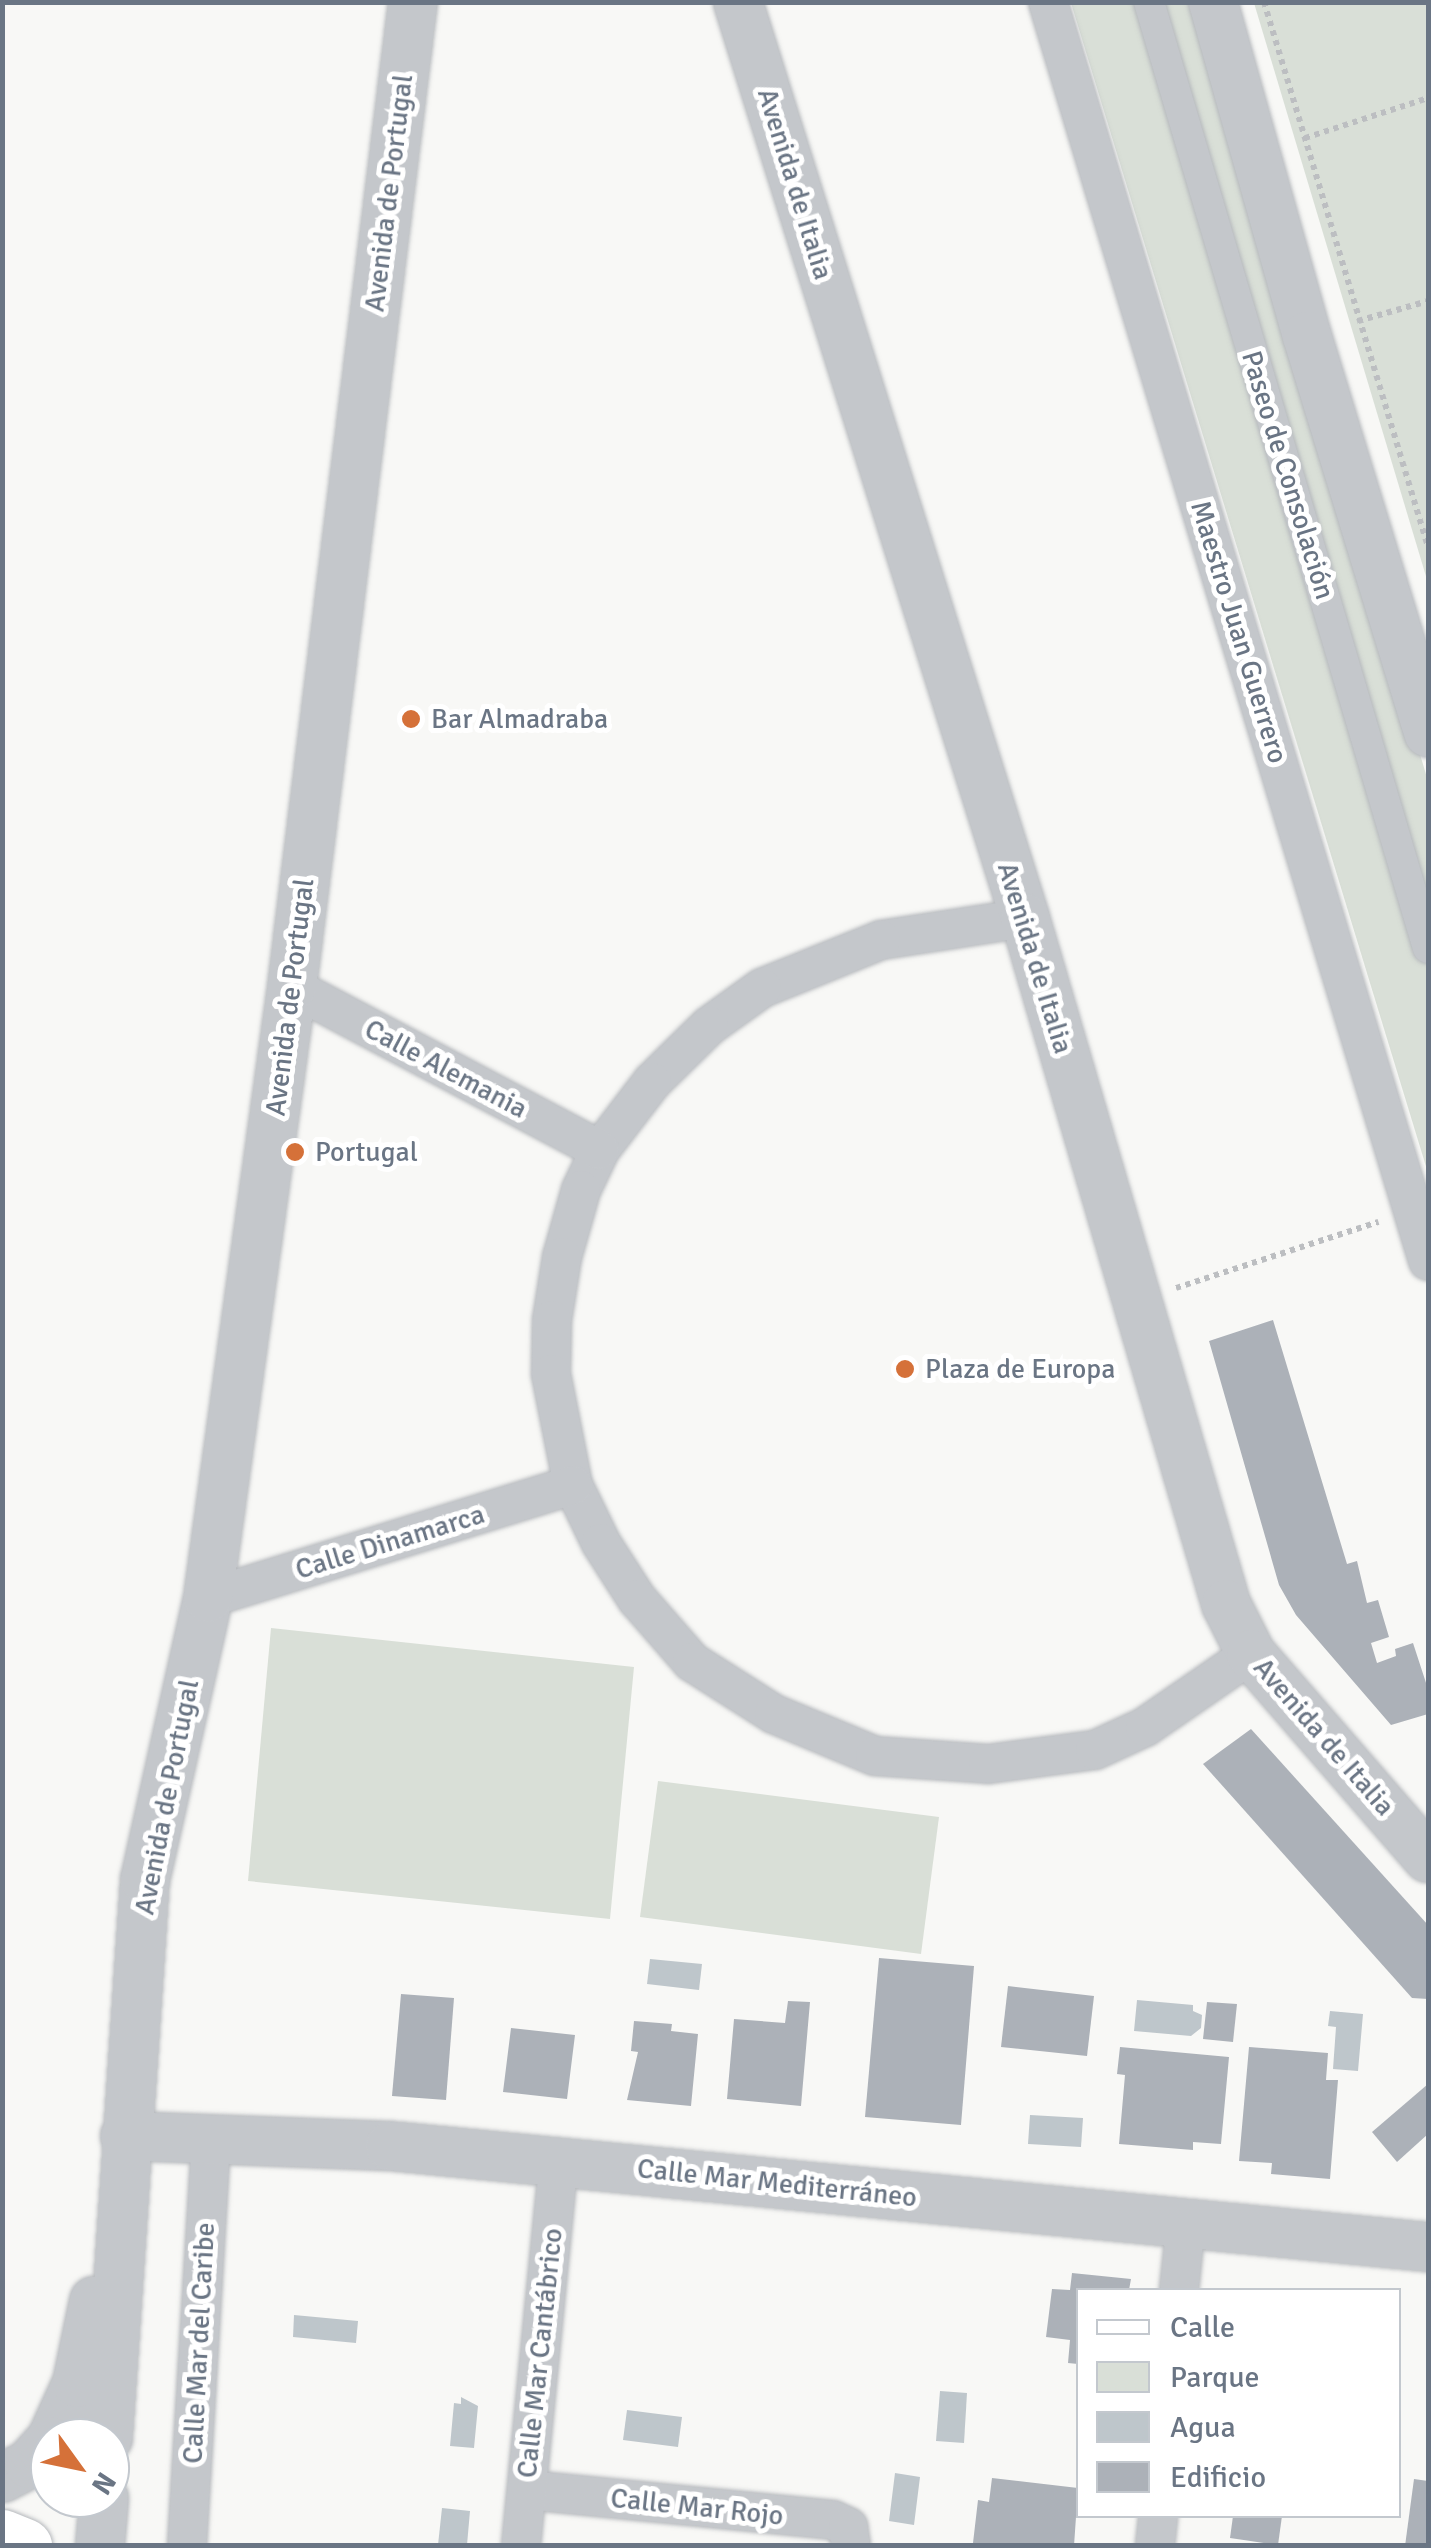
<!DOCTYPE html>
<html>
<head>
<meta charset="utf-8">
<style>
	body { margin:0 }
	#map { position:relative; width:1431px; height:2548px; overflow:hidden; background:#f8f8f6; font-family:Signika,sans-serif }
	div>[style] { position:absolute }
	.green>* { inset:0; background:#d9dfd7 }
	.water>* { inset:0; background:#bec6cb }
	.building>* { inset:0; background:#acb1b8 }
	.path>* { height:6px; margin-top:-3px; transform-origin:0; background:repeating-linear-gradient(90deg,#bcbec1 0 5px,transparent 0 10px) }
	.roads { filter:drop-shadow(0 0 2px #b6b9bd) drop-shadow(0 0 2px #b6b9bd) }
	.pedestrian>* { height:30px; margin:-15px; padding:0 15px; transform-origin:15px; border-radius:15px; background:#c4c7cb }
	.minor>* { height:38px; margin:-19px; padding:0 19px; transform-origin:19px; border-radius:19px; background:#c4c7cb }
	.tertiary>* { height:48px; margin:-24px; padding:0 24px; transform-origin:24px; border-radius:24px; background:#c4c7cb }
	.primary>* { height:55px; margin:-27.5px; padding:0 27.5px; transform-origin:27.5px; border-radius:27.5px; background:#fff }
	.dots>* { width:28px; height:28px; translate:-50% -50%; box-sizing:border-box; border:5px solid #fff; border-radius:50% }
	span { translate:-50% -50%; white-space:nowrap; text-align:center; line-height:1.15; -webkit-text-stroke:10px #fff; paint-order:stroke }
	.street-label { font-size:28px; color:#6a7584 }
	.poi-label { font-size:28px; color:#6a7584 }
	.left { translate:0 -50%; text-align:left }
	.frame { position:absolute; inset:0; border:5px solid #6a7584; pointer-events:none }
	.legend { position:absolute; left:1076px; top:2288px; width:325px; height:230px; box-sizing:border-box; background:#fff; border:2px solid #c3c8ce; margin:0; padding:12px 18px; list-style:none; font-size:30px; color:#6a7584 }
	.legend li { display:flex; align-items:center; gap:20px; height:50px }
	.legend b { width:50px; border:2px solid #c3c8ce }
	.north { position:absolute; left:30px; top:2418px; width:100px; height:100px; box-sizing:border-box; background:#fff; border:2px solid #c3c8ce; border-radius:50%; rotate:123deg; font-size:28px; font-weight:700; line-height:40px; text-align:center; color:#6a7584 }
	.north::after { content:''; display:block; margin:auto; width:35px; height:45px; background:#d57139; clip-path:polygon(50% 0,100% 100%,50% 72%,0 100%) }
</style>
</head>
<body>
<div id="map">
	<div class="green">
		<i style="clip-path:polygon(1071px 3px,1195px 3px,1428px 781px,1428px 1173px)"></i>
		<i style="clip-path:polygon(1254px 3px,1428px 3px,1428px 583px)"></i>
		<i style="clip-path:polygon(271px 1628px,634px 1667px,610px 1919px,248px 1881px)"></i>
		<i style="clip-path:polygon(658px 1781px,939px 1817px,921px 1954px,640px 1917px)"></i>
	</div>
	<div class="water">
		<i style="clip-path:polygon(650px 1959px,702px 1964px,699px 1990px,647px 1984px)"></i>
		<i style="clip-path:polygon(1137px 2000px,1193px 2005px,1193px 2011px,1202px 2015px,1201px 2028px,1191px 2036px,1134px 2031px)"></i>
		<i style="clip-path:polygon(1330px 2011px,1363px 2014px,1358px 2071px,1333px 2069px,1336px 2027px,1328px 2026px)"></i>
		<i style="clip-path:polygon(1030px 2115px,1083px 2118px,1081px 2147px,1028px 2144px)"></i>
		<i style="clip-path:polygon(294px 2315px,358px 2321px,356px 2343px,293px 2337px)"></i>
		<i style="clip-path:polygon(940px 2391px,967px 2393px,964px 2443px,936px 2441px)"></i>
		<i style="clip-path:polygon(461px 2397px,478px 2406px,474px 2448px,450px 2446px,454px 2403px,461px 2404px)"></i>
		<i style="clip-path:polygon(627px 2410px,682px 2417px,678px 2447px,623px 2440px)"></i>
		<i style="clip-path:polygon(895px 2473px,920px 2477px,914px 2525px,889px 2521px)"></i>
		<i style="clip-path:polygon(442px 2508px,470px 2511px,467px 2545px,438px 2545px)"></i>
	</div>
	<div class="building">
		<i style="clip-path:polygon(1273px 1320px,1347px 1564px,1357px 1561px,1367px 1603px,1378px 1600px,1389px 1637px,1371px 1643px,1377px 1663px,1396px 1656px,1395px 1649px,1413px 1643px,1428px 1689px,1428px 1714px,1391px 1725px,1296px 1615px,1279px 1585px,1209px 1341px)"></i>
		<i style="clip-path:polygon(1251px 1729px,1428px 1925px,1428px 1999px,1412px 1998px,1203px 1764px)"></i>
		<i style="clip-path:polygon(879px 1958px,974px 1966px,961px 2125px,865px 2117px)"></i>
		<i style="clip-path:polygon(1008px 1986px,1094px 1996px,1087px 2056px,1001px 2047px)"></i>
		<i style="clip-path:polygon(401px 1994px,454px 1998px,446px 2100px,392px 2096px)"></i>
		<i style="clip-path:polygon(788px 2001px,810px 2002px,801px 2106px,727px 2099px,734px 2019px,785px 2023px)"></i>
		<i style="clip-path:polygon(1207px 2002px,1237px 2004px,1233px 2042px,1203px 2039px)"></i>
		<i style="clip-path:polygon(634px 2021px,672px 2024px,671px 2031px,698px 2034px,691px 2106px,627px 2100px,638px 2052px,631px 2051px)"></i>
		<i style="clip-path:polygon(511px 2028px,575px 2035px,567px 2099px,503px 2092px)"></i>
		<i style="clip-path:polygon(1120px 2047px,1229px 2057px,1221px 2144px,1193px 2142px,1193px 2150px,1119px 2144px,1125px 2075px,1117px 2074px)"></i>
		<i style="clip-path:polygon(1249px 2047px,1328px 2053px,1326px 2080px,1338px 2080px,1330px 2179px,1271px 2174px,1272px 2163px,1239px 2161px)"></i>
		<i style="clip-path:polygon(1428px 2084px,1428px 2134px,1397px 2162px,1372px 2132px)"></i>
		<i style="clip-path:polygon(1072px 2273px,1131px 2279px,1129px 2290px,1078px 2290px,1078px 2364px,1068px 2363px,1070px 2340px,1046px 2337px,1052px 2289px,1070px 2290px)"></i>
		<i style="clip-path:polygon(992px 2478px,1078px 2488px,1074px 2546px,973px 2543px,978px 2500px,989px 2502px)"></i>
		<i style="clip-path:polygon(1414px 2479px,1428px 2481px,1428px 2546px,1405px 2546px)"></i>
		<i style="clip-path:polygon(1233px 2516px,1282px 2516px,1278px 2545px,1230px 2538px)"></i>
	</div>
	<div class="path">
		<i style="left:1264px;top:2px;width:569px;rotate:73.25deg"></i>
		<i style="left:1305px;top:138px;width:129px;rotate:-18deg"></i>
		<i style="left:1358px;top:321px;width:73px;rotate:-15.9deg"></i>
		<i style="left:1176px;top:1288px;width:213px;rotate:-18.1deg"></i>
	</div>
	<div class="roads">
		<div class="pedestrian">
			<i style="left:1149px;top:2px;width:986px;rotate:73.57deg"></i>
		</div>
		<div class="minor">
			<i style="left:1048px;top:2px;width:1315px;rotate:73.2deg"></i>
			<i style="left:1025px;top:918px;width:146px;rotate:171.3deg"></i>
			<i style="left:881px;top:940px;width:128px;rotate:158deg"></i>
			<i style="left:762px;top:988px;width:65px;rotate:144.4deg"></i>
			<i style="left:709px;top:1026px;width:80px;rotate:135.5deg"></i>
			<i style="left:652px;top:1082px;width:86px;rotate:127.4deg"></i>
			<i style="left:600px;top:1150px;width:44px;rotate:115.4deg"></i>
			<i style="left:581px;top:1190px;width:70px;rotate:105.8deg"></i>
			<i style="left:562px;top:1257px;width:64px;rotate:99deg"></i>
			<i style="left:552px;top:1320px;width:54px;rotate:91.1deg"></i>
			<i style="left:551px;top:1374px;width:113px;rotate:78.8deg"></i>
			<i style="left:573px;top:1485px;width:64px;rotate:64.2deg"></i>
			<i style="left:601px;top:1543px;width:67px;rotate:57.3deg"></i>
			<i style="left:637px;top:1599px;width:84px;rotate:48.9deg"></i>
			<i style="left:692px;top:1662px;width:97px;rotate:32.4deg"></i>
			<i style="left:774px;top:1714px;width:109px;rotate:22.6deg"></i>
			<i style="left:875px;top:1756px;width:113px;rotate:4deg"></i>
			<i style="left:988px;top:1764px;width:108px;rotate:-7.5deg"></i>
			<i style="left:1095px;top:1750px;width:55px;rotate:-24.7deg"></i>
			<i style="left:1145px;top:1727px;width:129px;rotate:-34.6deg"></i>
			<i style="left:292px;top:987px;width:348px;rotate:27.9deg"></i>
			<i style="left:208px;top:1598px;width:382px;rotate:-17.2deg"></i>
			<i style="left:1179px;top:2290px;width:67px;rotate:-84deg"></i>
			<i style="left:527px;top:2490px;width:307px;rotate:5.6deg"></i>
			<i style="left:833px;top:2520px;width:17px;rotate:25deg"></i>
			<i style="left:848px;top:2527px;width:19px;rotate:81deg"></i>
			<i style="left:187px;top:2546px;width:407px;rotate:-86.6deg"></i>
			<i style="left:521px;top:2546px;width:387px;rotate:-84.4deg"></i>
			<i style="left:1155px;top:2546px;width:30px;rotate:-84deg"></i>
		</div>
		<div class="tertiary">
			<i style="left:738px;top:2px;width:960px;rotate:72.6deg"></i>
			<i style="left:1025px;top:918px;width:715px;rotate:73.67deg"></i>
			<i style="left:1226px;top:1604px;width:56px;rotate:63.4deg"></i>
			<i style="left:1251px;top:1654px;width:270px;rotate:49.1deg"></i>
			<i style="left:1213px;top:2px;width:347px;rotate:74.3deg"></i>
			<i style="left:1307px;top:336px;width:415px;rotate:73deg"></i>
			<i style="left:125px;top:2136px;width:265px;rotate:2.2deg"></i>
			<i style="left:390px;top:2146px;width:1043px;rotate:5.56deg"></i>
			<i style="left:52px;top:2438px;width:60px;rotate:-65.6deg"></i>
			<i style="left:77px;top:2383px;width:84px;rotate:-78.3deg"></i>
			<i style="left:108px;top:2438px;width:559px;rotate:-86.21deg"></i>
			<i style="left:145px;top:1880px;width:289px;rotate:-77.4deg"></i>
			<i style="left:208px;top:1598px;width:617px;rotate:-82.17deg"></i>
			<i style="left:292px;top:987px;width:992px;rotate:-83deg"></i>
			<i style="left:2px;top:2478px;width:30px;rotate:-27deg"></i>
			<i style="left:29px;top:2464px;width:31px;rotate:-48deg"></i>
			<i style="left:100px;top:2546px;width:48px;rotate:-85.2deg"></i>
		</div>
		<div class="primary">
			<i style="left:2px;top:2537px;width:24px;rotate:22deg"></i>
		</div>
	</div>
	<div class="dots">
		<i style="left:411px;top:719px;background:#d57139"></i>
		<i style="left:295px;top:1152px;background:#d57139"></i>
		<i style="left:905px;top:1369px;background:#d57139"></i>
	</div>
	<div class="street-label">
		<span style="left:795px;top:184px;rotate:73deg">Avenida de Italia</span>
		<span style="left:389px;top:193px;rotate:-83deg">Avenida de Portugal</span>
		<span style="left:1288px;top:475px;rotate:73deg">Paseo de Consolación</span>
		<span style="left:1239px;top:632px;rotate:73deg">Maestro Juan Guerrero</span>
		<span style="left:1035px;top:958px;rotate:73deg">Avenida de Italia</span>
		<span style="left:290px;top:997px;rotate:-83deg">Avenida de Portugal</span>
		<span style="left:446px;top:1069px;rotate:28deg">Calle Alemania</span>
		<span style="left:390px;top:1542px;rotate:-17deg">Calle Dinamarca</span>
		<span style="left:1324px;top:1737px;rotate:49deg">Avenida de Italia</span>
		<span style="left:167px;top:1797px;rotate:-79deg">Avenida de Portugal</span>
		<span style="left:777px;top:2183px;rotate:6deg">Calle Mar Mediterráneo</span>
		<span style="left:199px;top:2343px;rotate:-87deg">Calle Mar del Caribe</span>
		<span style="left:540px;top:2353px;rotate:-84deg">Calle Mar Cantábrico</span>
		<span style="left:697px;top:2507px;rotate:6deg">Calle Mar Rojo</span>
	</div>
	<div class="poi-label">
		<span class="left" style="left:431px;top:719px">Bar Almadraba</span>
		<span class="left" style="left:315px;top:1152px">Portugal</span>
		<span class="left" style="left:925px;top:1369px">Plaza de Europa</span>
	</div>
	<div class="frame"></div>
	<ul class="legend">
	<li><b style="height:12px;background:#fff"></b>Calle</li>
	<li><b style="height:28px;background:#d9dfd7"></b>Parque</li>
	<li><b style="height:28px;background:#bec6cb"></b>Agua</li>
	<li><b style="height:28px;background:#acb1b8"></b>Edificio</li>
	</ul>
	<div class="north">N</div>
</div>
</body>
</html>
